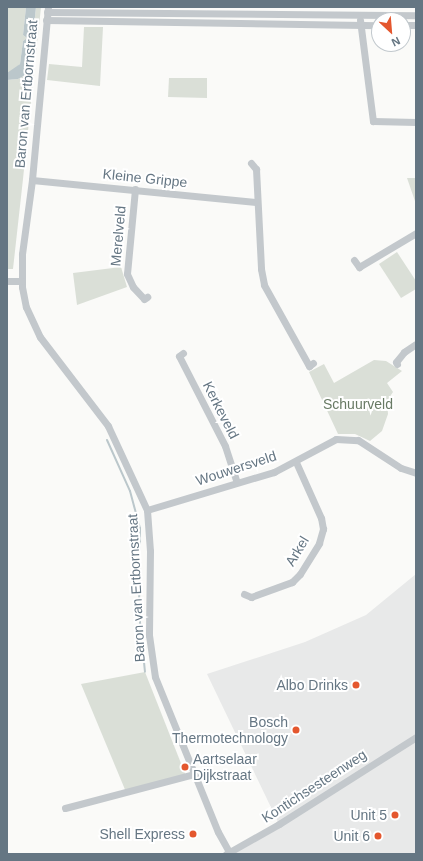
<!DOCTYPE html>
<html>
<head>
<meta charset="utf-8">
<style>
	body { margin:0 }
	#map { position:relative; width:423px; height:861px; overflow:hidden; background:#fafaf8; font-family:Arial,sans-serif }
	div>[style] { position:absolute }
	.built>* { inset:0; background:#e8e9e9 }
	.green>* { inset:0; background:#dadfd7 }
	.water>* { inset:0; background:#bbc7cb }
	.stream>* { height:2px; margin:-1px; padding:0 1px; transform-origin:1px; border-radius:1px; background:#bbc7cb }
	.minor>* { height:7px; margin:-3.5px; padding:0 3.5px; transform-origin:3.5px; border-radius:3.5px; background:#c3c8cc }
	.dots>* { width:11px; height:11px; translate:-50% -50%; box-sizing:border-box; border:2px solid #fff; border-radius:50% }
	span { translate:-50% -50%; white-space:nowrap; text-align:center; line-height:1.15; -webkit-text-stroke:4px #fff; paint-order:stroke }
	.street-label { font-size:14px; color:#657683 }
	.park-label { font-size:14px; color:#687a64 }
	.poi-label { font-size:14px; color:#657683 }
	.right { translate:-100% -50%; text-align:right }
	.left { translate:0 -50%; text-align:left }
	.frame { position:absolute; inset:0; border:8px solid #657683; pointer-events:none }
	.north { position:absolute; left:371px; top:12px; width:40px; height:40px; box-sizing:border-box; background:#fff; border:1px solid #c1c8cd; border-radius:50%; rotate:154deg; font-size:11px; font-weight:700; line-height:16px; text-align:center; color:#657683 }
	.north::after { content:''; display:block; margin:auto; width:14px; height:18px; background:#e4572e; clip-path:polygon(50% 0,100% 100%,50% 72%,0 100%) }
</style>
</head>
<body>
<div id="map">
	<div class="built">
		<i style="clip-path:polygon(416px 574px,416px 854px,225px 854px,279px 824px,207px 674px,305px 642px,366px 615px)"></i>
	</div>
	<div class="green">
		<i style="clip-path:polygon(7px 7px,26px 7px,23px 35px,27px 38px,23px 41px,20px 64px,10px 73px,7px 73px)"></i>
		<i style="clip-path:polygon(36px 7px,41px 7px,23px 179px,13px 269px,7px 269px,7px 80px,18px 79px,29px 73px)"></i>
		<i style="clip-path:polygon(84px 27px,103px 27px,100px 86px,47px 80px,49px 64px,82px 67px)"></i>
		<i style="clip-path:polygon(169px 78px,207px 78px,207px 98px,168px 97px)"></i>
		<i style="clip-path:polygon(407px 178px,416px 178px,416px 204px)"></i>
		<i style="clip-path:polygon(397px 252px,416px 281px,416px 289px,401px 298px,379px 264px)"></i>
		<i style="clip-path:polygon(121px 267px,127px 287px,77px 305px,73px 273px)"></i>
		<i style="clip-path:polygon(374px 360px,386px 361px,402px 371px,387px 383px,393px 392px,387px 401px,388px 414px,382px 431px,370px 441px,355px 434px,338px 434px,309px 372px,324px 364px,334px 383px)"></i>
		<i style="clip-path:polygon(145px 672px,186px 776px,126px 792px,81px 684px)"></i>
	</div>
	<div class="water">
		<i style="clip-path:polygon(26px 7px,36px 7px,29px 73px,18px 79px,7px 80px,7px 73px,20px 64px,23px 41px,27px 38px,23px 35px)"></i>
	</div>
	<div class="stream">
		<i style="left:107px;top:440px;width:56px;rotate:65.7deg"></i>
		<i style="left:130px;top:491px;width:38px;rotate:75deg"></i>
		<i style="left:140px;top:528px;width:84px;rotate:90.7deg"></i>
		<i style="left:139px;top:612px;width:60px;rotate:84.3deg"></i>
	</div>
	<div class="minor">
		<i style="left:48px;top:7px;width:174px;rotate:95.3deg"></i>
		<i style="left:32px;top:180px;width:75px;rotate:97.7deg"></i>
		<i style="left:22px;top:254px;width:33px;rotate:90deg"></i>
		<i style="left:22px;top:287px;width:20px;rotate:79deg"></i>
		<i style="left:26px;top:307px;width:33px;rotate:65deg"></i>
		<i style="left:40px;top:337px;width:112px;rotate:52.6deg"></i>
		<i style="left:108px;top:426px;width:93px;rotate:65.1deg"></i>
		<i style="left:147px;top:510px;width:41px;rotate:85.8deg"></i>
		<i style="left:150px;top:551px;width:84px;rotate:90.7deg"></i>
		<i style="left:149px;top:635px;width:42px;rotate:81.9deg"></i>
		<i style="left:155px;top:677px;width:167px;rotate:67.9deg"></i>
		<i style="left:218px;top:832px;width:25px;rotate:61deg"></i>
		<i style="left:47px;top:12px;width:369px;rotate:0.5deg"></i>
		<i style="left:46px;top:20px;width:333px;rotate:0.9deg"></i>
		<i style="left:360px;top:20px;width:102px;rotate:82.7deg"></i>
		<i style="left:373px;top:121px;width:43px;rotate:1.3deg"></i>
		<i style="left:403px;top:25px;width:13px"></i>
		<i style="left:251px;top:163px;width:8px;rotate:50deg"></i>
		<i style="left:256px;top:169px;width:100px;rotate:87.1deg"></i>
		<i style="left:261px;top:269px;width:16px;rotate:79deg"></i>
		<i style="left:264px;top:285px;width:93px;rotate:60.9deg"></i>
		<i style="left:309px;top:366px;width:5px;rotate:-37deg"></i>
		<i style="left:32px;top:180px;width:225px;rotate:5.6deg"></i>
		<i style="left:135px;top:189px;width:85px;rotate:95.4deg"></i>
		<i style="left:127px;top:274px;width:14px;rotate:65deg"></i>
		<i style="left:133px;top:287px;width:16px;rotate:47deg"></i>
		<i style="left:144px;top:299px;width:4px;rotate:-34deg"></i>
		<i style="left:354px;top:260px;width:9px;rotate:54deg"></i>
		<i style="left:359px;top:267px;width:66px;rotate:-30.8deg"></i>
		<i style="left:7px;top:281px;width:15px"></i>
		<i style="left:183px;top:353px;width:5px;rotate:143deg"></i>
		<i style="left:179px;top:356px;width:101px;rotate:62.9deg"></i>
		<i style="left:225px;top:446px;width:38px;rotate:72deg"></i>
		<i style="left:397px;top:364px;width:2px;rotate:-117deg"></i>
		<i style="left:396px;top:362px;width:13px;rotate:-51deg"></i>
		<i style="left:404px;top:352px;width:14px;rotate:-34deg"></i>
		<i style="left:147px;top:510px;width:133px;rotate:-16.7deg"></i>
		<i style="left:274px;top:472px;width:70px;rotate:-28deg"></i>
		<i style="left:336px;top:439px;width:22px;rotate:3deg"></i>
		<i style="left:358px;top:440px;width:51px;rotate:33.1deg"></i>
		<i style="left:401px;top:468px;width:16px;rotate:18deg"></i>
		<i style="left:244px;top:594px;width:8px;rotate:23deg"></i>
		<i style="left:251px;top:597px;width:44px;rotate:-20.1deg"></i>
		<i style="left:292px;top:582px;width:11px;rotate:-45deg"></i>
		<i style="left:300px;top:574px;width:36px;rotate:-58deg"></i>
		<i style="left:319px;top:543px;width:15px;rotate:-74deg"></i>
		<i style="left:323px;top:529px;width:11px;rotate:-100deg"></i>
		<i style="left:321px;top:518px;width:61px;rotate:-114.1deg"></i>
		<i style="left:65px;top:808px;width:133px;rotate:-14.8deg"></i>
		<i style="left:226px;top:854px;width:61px;rotate:-29.5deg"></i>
		<i style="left:279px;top:824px;width:162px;rotate:-32.4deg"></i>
	</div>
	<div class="dots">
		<i style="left:356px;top:685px;background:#e4572e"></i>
		<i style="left:296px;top:730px;background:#e4572e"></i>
		<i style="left:185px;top:767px;background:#e4572e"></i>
		<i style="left:395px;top:815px;background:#e4572e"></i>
		<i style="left:193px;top:834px;background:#e4572e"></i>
		<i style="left:378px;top:836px;background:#e4572e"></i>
	</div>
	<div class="street-label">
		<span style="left:26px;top:94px;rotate:-85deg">Baron van Ertbornstraat</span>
		<span style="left:145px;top:178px;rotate:6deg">Kleine Grippe</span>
		<span style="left:118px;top:236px;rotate:-85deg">Merelveld</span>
		<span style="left:221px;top:410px;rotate:63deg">Kerkeveld</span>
		<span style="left:236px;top:468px;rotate:-18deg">Wouwersveld</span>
		<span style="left:297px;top:551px;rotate:-59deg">Arkel</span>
		<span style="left:136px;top:588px;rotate:-93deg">Baron van Ertbornstraat</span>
		<span style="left:314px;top:786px;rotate:-33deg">Kontichsesteenweg</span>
	</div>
	<div class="park-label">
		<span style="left:358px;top:404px">Schuurveld</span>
	</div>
	<div class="poi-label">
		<span class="right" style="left:348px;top:685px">Albo Drinks</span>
		<span class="right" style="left:288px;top:730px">Bosch<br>Thermotechnology</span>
		<span class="left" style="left:193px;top:767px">Aartselaar<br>Dijkstraat</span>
		<span class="right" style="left:387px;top:815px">Unit 5</span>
		<span class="right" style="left:185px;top:834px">Shell Express</span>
		<span class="right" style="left:370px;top:836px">Unit 6</span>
	</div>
	<div class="frame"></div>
	<div class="north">N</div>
</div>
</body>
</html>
